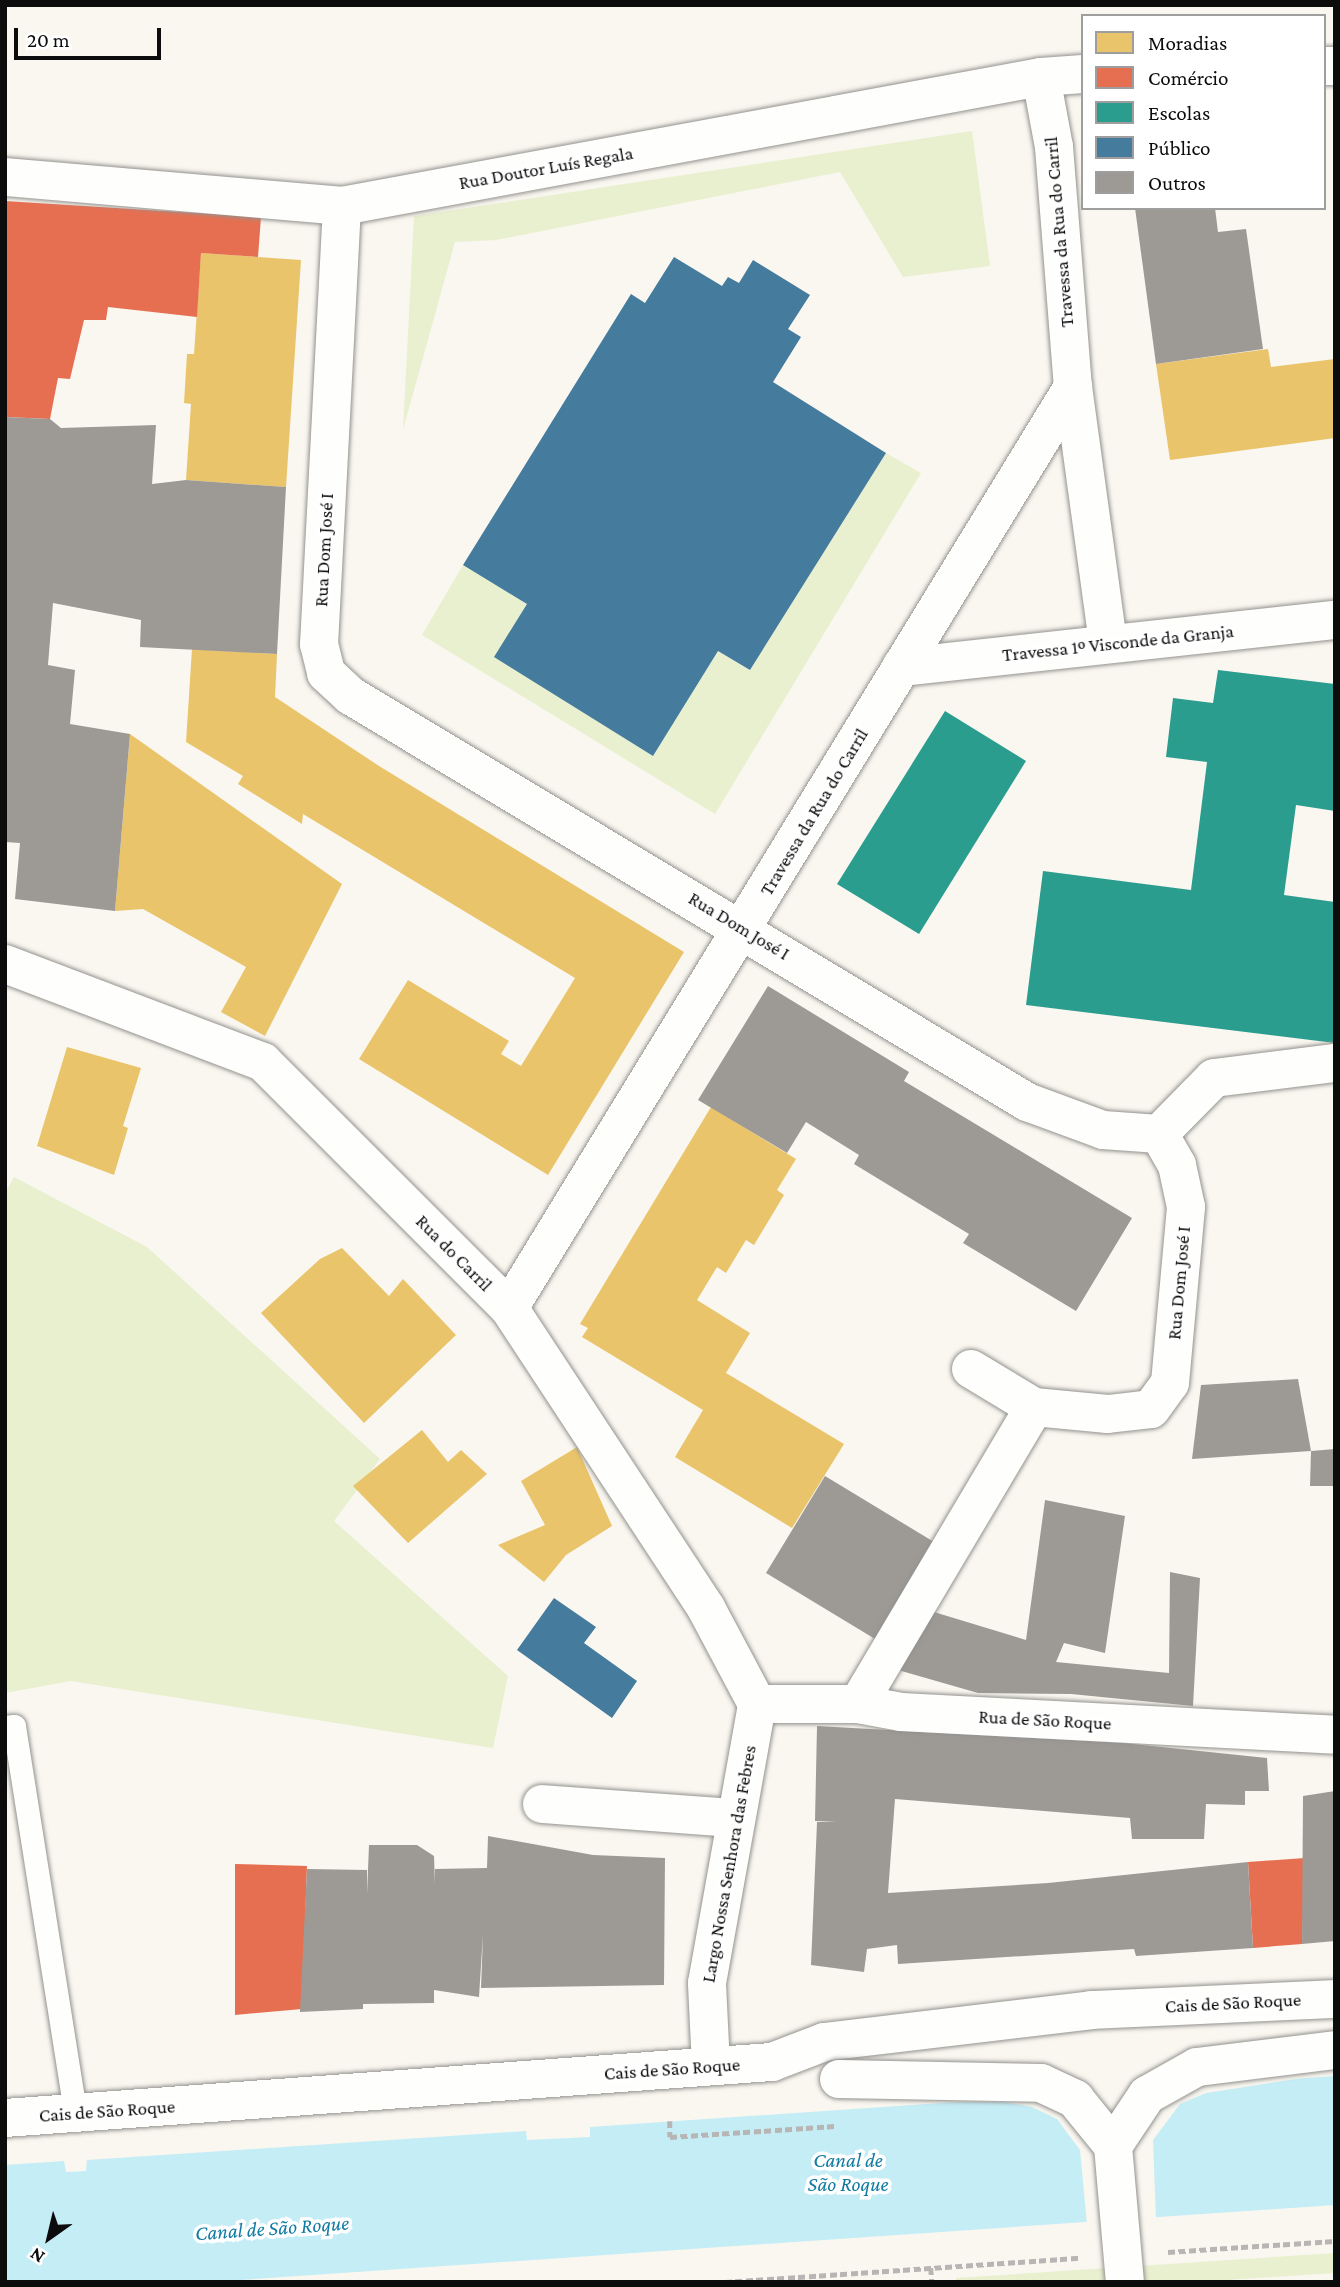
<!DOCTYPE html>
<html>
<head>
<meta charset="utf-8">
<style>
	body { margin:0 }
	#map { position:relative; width:1340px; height:2287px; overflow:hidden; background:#faf7f0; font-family:"Crimson Pro",serif }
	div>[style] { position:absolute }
	.green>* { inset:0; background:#e8f0cf }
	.water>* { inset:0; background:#c5edf6 }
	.pier>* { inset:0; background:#faf7f0 }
	.homes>* { inset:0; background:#e9c46a }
	.shops>* { inset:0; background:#e76f51 }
	.schools>* { inset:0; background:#2a9d8f }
	.public>* { inset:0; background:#457b9d }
	.building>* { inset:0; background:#9d9a96 }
	.path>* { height:4.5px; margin-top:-2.25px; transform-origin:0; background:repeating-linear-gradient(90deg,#b7b6b5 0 7px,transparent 0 10.5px) }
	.roads { filter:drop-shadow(0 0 2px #93928f) drop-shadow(0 0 2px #93928f) }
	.lane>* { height:23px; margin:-11.5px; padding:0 11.5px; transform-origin:11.5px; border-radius:11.5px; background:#fefefd }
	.street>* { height:38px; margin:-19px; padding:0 19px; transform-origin:19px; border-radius:19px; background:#fefefd }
	.bridges { filter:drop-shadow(0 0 2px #93928f) drop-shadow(0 0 2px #93928f) }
	.street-bridge>* { height:38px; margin:-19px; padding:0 19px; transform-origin:19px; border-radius:19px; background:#fefefd }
	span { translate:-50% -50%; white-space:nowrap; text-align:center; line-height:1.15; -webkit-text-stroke:7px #fff; paint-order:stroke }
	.street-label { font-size:19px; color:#0c0c0c }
	.water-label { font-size:21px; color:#127ba1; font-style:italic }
	.frame { position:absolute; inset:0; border:7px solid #0c0c0c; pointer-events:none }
	.legend { position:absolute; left:1081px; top:14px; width:245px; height:196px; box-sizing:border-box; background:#fff; border:2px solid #9e9e9e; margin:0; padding:9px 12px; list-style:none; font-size:21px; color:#0c0c0c }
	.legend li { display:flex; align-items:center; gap:14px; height:35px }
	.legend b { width:35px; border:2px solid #9e9e9e }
	.north { position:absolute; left:14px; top:2203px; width:70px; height:70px; -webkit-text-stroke:5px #fff; paint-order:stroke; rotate:214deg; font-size:19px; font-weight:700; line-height:28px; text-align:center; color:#0c0c0c }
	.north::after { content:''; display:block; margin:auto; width:24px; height:32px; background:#0c0c0c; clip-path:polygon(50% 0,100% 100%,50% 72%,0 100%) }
	.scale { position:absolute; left:14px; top:28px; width:147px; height:32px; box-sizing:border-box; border:4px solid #0c0c0c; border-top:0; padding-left:9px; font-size:21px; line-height:24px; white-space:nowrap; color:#0c0c0c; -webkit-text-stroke:5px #fff; paint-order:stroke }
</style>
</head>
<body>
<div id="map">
	<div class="green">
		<i style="clip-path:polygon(972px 131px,990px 266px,903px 277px,840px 172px,496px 240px,455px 242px,403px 430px,414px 216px)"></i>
		<i style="clip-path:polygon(886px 453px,921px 473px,715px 814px,422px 635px,463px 565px,527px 604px,495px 657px,653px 756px,718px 651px,750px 670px)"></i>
		<i style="clip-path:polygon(14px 1177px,147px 1247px,380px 1459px,334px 1521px,508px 1676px,493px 1748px,71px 1681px,5px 1693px,5px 1193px)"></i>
		<i style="clip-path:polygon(1335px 2253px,1335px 2273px,1195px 2282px,956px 2282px,956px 2278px)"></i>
	</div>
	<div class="water">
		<i style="clip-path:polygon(1335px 2076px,1335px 2205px,211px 2282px,5px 2282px,5px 2165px,64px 2161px,66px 2172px,86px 2171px,87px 2160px,526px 2131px,527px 2140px,590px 2137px,590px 2127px)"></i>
	</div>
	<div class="pier">
		<i style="clip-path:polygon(1335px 2073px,1206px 2093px,1180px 2104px,1153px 2140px,1156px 2220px,1087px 2225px,1080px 2150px,1057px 2119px,1032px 2107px,1005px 2102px,870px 2102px)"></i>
	</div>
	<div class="homes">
		<i style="clip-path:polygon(201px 253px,301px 260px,286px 487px,186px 480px,191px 404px,184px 403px,187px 354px,194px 354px)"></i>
		<i style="clip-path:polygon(1268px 349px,1271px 367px,1335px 359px,1335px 438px,1170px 460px,1156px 364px)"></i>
		<i style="clip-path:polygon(192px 649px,277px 654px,275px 697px,379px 766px,684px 952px,548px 1175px,359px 1059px,408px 980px,509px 1041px,501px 1054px,521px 1066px,575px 978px,303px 814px,302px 824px,238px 784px,243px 776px,186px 742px)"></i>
		<i style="clip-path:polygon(130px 734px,342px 884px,265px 1036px,221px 1012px,246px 967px,143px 909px,115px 911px)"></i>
		<i style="clip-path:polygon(67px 1047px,141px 1068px,123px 1126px,128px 1128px,114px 1175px,37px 1146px)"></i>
		<i style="clip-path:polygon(711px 1107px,796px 1159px,777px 1190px,784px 1195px,754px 1245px,746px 1240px,726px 1273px,717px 1267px,697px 1300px,750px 1333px,726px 1373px,844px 1444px,792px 1528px,675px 1457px,703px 1410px,582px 1337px,588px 1328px,580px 1324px)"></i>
		<i style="clip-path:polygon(342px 1248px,389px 1296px,403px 1279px,456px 1335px,364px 1423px,261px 1313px,320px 1259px)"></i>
		<i style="clip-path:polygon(422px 1430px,448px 1462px,461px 1450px,487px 1474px,408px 1543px,353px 1486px)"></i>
		<i style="clip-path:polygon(577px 1447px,612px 1526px,566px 1555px,544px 1582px,498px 1545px,545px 1525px,521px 1481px)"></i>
	</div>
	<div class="shops">
		<i style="clip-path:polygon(5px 201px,261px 217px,258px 257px,201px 253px,197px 317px,108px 307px,106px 320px,84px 320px,70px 379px,58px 378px,50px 419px,5px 417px)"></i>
		<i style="clip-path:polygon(1305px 1858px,1302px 1944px,1253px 1948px,1248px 1862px)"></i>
		<i style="clip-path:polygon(235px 1864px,307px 1866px,302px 2009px,235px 2015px)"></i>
	</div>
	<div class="schools">
		<i style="clip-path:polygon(1218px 670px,1335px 684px,1335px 811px,1296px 805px,1284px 895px,1335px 902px,1335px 1043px,1026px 1005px,1043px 871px,1191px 890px,1207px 762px,1166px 757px,1173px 698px,1213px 703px)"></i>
		<i style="clip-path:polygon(945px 711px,1026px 761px,919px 934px,837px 884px)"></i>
	</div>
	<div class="public">
		<i style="clip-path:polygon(674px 257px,722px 286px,728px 277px,739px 283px,753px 260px,810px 295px,788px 329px,801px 337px,773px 382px,886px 453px,750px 670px,718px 651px,653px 756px,494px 657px,527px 604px,463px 565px,631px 294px,645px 303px)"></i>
		<i style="clip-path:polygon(554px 1598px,596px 1627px,584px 1643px,637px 1681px,612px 1718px,517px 1650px)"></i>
	</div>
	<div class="building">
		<i style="clip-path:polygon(1135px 208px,1215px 208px,1218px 232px,1246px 229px,1263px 349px,1156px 364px)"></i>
		<i style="clip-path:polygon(5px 417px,50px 419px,61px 428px,156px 425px,152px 484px,186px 480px,286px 487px,277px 654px,140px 647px,141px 620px,53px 603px,48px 665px,75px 670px,70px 724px,130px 734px,115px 911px,15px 899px,20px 843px,5px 842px)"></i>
		<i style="clip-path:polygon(768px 986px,909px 1072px,904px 1081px,1132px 1218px,1076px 1311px,963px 1243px,969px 1234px,854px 1164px,859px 1155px,806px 1122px,787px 1153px,698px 1100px)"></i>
		<i style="clip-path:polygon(1298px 1379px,1311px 1451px,1192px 1459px,1201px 1385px)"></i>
		<i style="clip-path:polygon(1335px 1449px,1335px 1486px,1310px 1486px,1311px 1451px)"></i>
		<i style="clip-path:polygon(825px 1476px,939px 1545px,880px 1642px,766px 1573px)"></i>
		<i style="clip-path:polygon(1045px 1500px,1125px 1516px,1105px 1653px,1064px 1643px,1056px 1662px,1169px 1673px,1170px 1572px,1200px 1578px,1193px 1706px,1071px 1694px,978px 1693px,898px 1670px,934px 1612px,1026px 1640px)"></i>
		<i style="clip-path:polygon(817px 1726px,1123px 1743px,1267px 1758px,1269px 1791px,1245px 1791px,1245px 1805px,1206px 1804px,1204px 1839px,1132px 1839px,1130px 1818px,895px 1799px,888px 1893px,1048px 1883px,1248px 1862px,1253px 1948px,1136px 1956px,1134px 1949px,898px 1964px,897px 1945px,867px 1949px,864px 1972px,811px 1965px,817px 1822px,837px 1822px,815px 1821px)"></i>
		<i style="clip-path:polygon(1335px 1791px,1335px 1941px,1302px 1944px,1303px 1796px)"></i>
		<i style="clip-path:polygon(488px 1836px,593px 1855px,665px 1858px,664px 1985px,481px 1988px,483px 1934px,479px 1997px,434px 1990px,434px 2003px,363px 2004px,363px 2009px,300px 2012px,307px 1869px,367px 1870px,367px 1894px,369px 1845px,417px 1845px,434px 1856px,435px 1884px,435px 1869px,487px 1868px)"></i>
	</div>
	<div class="path">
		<i style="left:670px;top:2121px;width:16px;rotate:90deg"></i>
		<i style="left:670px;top:2137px;width:165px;rotate:-3.8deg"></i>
		<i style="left:1168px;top:2252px;width:167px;rotate:-3.8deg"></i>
		<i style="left:931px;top:2268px;width:14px;rotate:86deg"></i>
		<i style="left:725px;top:2282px;width:355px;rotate:-3.9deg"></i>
	</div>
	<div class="roads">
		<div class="lane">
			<i style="left:5px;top:1727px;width:9px;rotate:-6deg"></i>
			<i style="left:14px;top:1726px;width:392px;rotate:81deg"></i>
		</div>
		<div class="street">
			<i style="left:1324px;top:66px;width:11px"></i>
			<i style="left:1041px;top:77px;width:71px;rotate:79.5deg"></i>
			<i style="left:1054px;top:147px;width:241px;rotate:85.5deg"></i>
			<i style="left:1073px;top:387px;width:259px;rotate:82.2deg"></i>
			<i style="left:5px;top:177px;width:338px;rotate:4.9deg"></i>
			<i style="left:342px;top:206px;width:711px;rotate:-10.46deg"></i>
			<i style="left:1041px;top:77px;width:42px;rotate:-4.1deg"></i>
			<i style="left:342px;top:206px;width:439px;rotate:93deg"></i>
			<i style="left:319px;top:644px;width:30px;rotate:76deg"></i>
			<i style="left:326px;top:673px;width:34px;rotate:43deg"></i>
			<i style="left:351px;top:696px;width:789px;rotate:30.99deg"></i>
			<i style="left:1027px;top:1102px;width:81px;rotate:20.2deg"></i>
			<i style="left:1103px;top:1130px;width:56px;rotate:4.1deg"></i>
			<i style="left:901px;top:667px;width:437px;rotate:-6.2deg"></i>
			<i style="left:5px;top:964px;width:276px;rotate:20.8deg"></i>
			<i style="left:263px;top:1062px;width:348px;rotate:45deg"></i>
			<i style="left:509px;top:1308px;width:359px;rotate:56.7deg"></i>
			<i style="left:706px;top:1608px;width:109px;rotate:62deg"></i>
			<i style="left:1159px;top:1134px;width:78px;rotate:-45.5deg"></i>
			<i style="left:1214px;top:1078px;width:122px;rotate:-7.1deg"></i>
			<i style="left:509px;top:1308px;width:1080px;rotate:-58.52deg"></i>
			<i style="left:971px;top:1369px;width:74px;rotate:31.1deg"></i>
			<i style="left:1034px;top:1407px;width:74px;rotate:5.4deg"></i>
			<i style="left:1108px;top:1414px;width:43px;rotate:-6.6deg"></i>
			<i style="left:1151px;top:1409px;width:32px;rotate:-54deg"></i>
			<i style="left:1170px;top:1383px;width:177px;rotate:-84.8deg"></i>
			<i style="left:1186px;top:1207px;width:43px;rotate:-102.1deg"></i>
			<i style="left:1177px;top:1165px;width:36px;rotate:-120deg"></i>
			<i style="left:757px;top:1704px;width:101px"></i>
			<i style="left:858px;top:1704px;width:44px;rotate:10.5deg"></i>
			<i style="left:901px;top:1712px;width:435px;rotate:3deg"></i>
			<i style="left:858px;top:1704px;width:345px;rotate:-59.3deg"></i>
			<i style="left:542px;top:1804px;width:193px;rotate:4.2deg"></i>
			<i style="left:711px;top:2066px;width:83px;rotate:-92.8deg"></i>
			<i style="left:707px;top:1983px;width:283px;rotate:-79.8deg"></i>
			<i style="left:5px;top:2118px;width:769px;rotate:-4.18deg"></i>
			<i style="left:772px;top:2062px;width:56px;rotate:-21deg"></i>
			<i style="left:824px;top:2042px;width:270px;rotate:-6.8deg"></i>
			<i style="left:1092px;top:2010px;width:243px;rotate:-2.6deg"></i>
		</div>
	</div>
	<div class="bridges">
		<div class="street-bridge">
			<i style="left:839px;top:2079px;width:202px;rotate:1.1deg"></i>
			<i style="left:1041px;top:2083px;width:38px;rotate:25deg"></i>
			<i style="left:1075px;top:2099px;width:60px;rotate:51deg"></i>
			<i style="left:1113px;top:2146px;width:61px;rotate:-56.3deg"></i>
			<i style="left:1147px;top:2095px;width:57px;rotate:-29.2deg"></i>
			<i style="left:1197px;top:2067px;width:139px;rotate:-7deg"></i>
			<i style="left:1113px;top:2146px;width:137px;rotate:85deg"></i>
		</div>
	</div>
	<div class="street-label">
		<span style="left:546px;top:168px;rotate:-10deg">Rua Doutor Luís Regala</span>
		<span style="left:1059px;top:232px;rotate:-95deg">Travessa da Rua do Carril</span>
		<span style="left:324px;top:550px;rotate:-87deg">Rua Dom José I</span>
		<span style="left:1118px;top:643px;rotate:-6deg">Travessa 1º Visconde da Granja</span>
		<span style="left:814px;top:812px;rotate:-59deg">Travessa da Rua do Carril</span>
		<span style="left:739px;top:926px;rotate:31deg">Rua Dom José I</span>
		<span style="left:454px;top:1253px;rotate:45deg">Rua do Carril</span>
		<span style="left:1179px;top:1283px;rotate:-85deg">Rua Dom José I</span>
		<span style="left:1045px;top:1720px;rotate:3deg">Rua de São Roque</span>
		<span style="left:729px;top:1864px;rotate:-80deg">Largo Nossa Senhora das Febres</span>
		<span style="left:1233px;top:2003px;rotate:-3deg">Cais de São Roque</span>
		<span style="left:672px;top:2069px;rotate:-4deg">Cais de São Roque</span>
		<span style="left:107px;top:2111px;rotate:-4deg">Cais de São Roque</span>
	</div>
	<div class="water-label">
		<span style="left:848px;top:2172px">Canal de<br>São Roque</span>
		<span style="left:272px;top:2228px;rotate:-4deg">Canal de São Roque</span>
	</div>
	<div class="frame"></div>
	<ul class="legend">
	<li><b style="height:19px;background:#e9c46a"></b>Moradias</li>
	<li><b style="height:19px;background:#e76f51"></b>Comércio</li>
	<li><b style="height:19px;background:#2a9d8f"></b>Escolas</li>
	<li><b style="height:19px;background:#457b9d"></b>Público</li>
	<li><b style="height:19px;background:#9d9a96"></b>Outros</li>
	</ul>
	<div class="north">N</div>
	<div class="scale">20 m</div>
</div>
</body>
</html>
